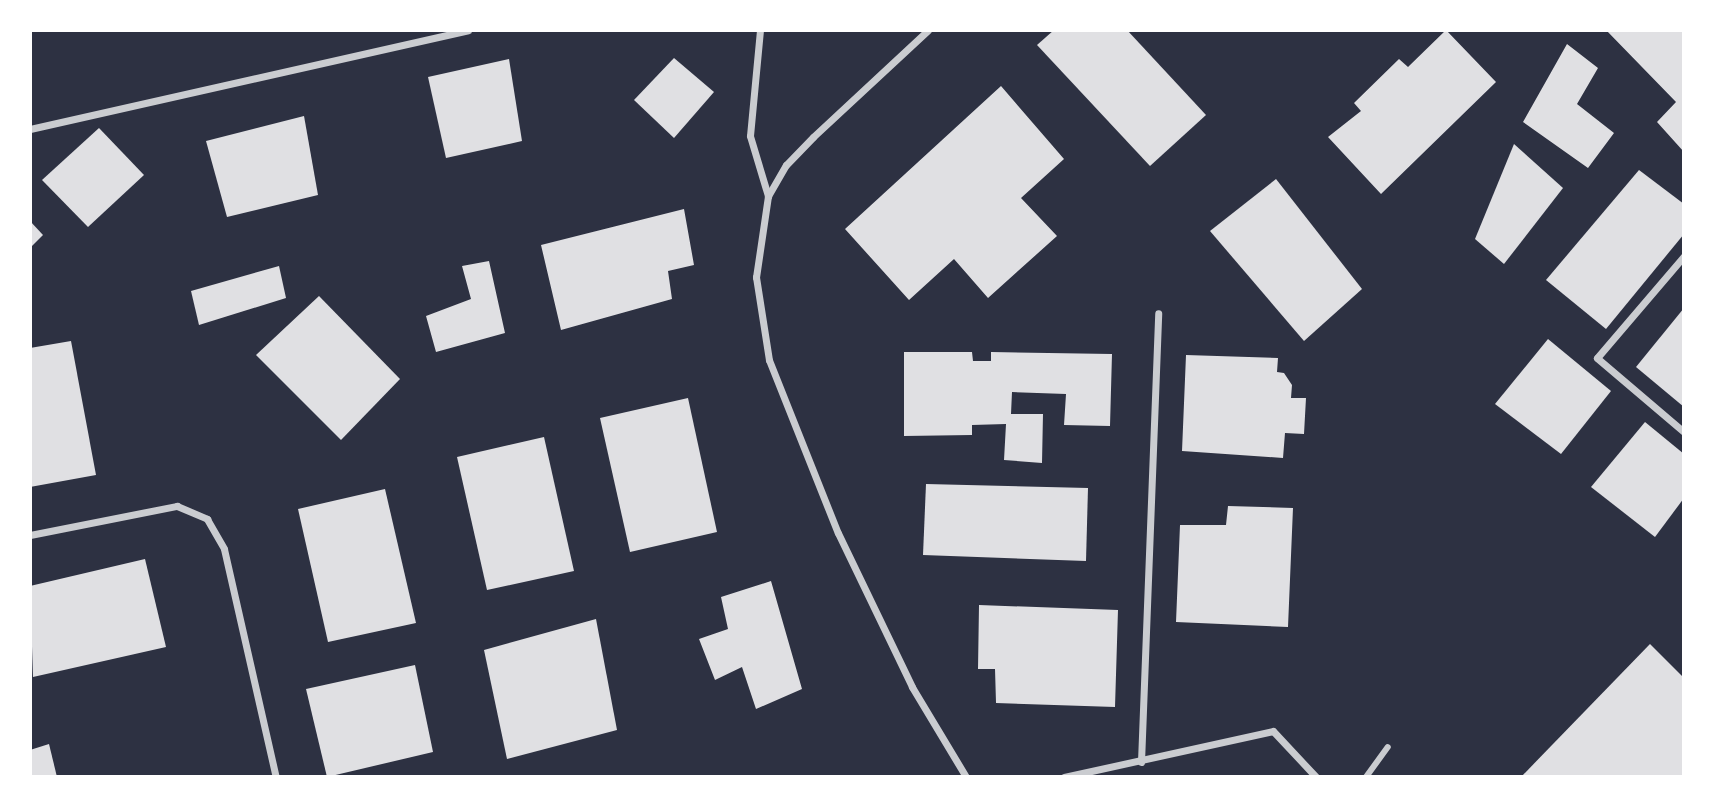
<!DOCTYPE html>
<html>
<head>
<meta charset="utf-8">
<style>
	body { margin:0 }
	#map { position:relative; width:1714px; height:807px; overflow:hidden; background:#2d3142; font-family:Mulish,sans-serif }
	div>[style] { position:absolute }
	.building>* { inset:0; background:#e0e0e3 }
	.pedestrian>* { height:6px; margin:-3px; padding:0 3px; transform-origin:3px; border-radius:3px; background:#caccd0 }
	.minor>* { height:7px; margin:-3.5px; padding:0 3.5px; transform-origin:3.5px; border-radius:3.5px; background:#caccd0 }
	span { translate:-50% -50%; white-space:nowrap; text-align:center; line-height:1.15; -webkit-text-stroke:7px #fff; paint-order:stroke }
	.frame { position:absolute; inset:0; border:32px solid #fff; pointer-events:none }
</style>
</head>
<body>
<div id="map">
	<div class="building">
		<i style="clip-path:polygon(1054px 30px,1127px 30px,1206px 115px,1150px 166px,1037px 45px)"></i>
		<i style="clip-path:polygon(1446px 30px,1496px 82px,1381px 194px,1328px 137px,1361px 111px,1354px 103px,1399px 59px,1408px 67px)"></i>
		<i style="clip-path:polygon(1606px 30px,1684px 30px,1684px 152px,1657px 122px,1676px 102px)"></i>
		<i style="clip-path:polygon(1567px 44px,1598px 68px,1577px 104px,1614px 133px,1588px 168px,1523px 122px)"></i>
		<i style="clip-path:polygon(674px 58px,714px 92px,674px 138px,634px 100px)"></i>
		<i style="clip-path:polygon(509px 59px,522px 141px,446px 158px,428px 77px)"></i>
		<i style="clip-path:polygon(1001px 86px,1064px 159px,1021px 198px,1057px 236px,988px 298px,954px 259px,909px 300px,845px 229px)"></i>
		<i style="clip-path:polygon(304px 116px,318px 195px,227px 217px,206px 141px)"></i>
		<i style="clip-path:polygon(99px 128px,144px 175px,88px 227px,42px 180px)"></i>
		<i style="clip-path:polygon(1514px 144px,1563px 188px,1504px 264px,1475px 239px)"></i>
		<i style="clip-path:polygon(1639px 170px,1684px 204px,1684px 234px,1606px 329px,1546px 280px)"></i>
		<i style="clip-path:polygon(1276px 179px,1362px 289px,1304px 341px,1210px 231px)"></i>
		<i style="clip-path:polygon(684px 209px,694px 265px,668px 271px,672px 299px,561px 330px,541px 245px)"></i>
		<i style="clip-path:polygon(30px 221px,43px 235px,30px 248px)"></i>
		<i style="clip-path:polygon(489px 261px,505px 333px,436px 352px,426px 316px,471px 299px,462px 266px)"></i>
		<i style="clip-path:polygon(279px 266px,286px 298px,199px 325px,191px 291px)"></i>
		<i style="clip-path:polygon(319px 296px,400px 379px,341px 440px,256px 355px)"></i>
		<i style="clip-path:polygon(1684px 308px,1684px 407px,1636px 367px)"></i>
		<i style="clip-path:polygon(1548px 339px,1611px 391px,1561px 454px,1495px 404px)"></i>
		<i style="clip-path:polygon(71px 341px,96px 475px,30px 487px,30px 348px)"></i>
		<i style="clip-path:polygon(904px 352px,972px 352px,973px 361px,991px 361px,991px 352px,1112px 354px,1110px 426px,1064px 425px,1066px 394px,1012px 392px,1011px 414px,1043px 414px,1042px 463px,1004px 460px,1006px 424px,972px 425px,972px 435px,904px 436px)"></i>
		<i style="clip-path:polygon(1186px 355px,1278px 358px,1277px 372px,1284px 373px,1292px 385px,1291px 398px,1306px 398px,1304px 434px,1285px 433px,1283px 458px,1182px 451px)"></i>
		<i style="clip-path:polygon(688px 398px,717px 532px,630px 552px,600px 418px)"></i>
		<i style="clip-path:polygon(1645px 422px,1684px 454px,1684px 498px,1655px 537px,1591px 487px)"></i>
		<i style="clip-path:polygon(544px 437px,574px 571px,487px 590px,457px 457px)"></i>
		<i style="clip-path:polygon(926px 484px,1088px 488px,1086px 561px,923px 555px)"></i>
		<i style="clip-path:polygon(385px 489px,416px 623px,328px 642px,298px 509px)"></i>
		<i style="clip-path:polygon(1228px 506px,1293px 508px,1288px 627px,1176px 622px,1180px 525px,1226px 525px)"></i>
		<i style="clip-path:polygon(145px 559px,166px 647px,33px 677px,30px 586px)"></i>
		<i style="clip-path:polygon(771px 581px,802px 689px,756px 709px,742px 667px,715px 680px,699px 639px,728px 629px,721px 597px)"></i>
		<i style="clip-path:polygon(979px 605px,1118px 610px,1115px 707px,996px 703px,995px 669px,978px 669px)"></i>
		<i style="clip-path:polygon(596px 619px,617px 730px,507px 759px,484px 650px)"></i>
		<i style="clip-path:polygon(1650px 644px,1684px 678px,1684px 777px,1521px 777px)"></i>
		<i style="clip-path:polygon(415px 665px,433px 752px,327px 777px,306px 689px)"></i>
		<i style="clip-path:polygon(49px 744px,57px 777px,30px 777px,30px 750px)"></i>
	</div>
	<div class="pedestrian">
		<i style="left:1366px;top:777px;width:37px;rotate:-54deg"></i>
	</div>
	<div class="minor">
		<i style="left:760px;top:30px;width:106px;rotate:95.4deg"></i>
		<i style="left:750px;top:136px;width:63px;rotate:73.3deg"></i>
		<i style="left:768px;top:196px;width:82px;rotate:98.4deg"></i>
		<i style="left:756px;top:277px;width:84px;rotate:81.1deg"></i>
		<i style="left:769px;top:360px;width:186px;rotate:68.3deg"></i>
		<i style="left:838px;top:533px;width:171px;rotate:64.3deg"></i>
		<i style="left:912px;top:687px;width:105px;rotate:59deg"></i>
		<i style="left:30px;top:129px;width:449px;rotate:-12.7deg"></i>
		<i style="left:768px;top:196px;width:36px;rotate:-60deg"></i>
		<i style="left:786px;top:165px;width:39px;rotate:-46deg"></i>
		<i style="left:813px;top:137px;width:157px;rotate:-42.9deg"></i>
		<i style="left:1684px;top:256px;width:134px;rotate:130.5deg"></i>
		<i style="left:1597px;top:358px;width:114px;rotate:40.4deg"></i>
		<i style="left:30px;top:535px;width:150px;rotate:-11.2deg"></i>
		<i style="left:177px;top:506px;width:33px;rotate:23deg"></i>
		<i style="left:207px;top:519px;width:34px;rotate:60deg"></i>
		<i style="left:224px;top:549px;width:234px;rotate:77.2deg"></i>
		<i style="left:1141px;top:762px;width:449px;rotate:-87.8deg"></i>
		<i style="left:1064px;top:777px;width:214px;rotate:-12.4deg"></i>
		<i style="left:1273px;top:731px;width:63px;rotate:46.9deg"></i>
	</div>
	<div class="frame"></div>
</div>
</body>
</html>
